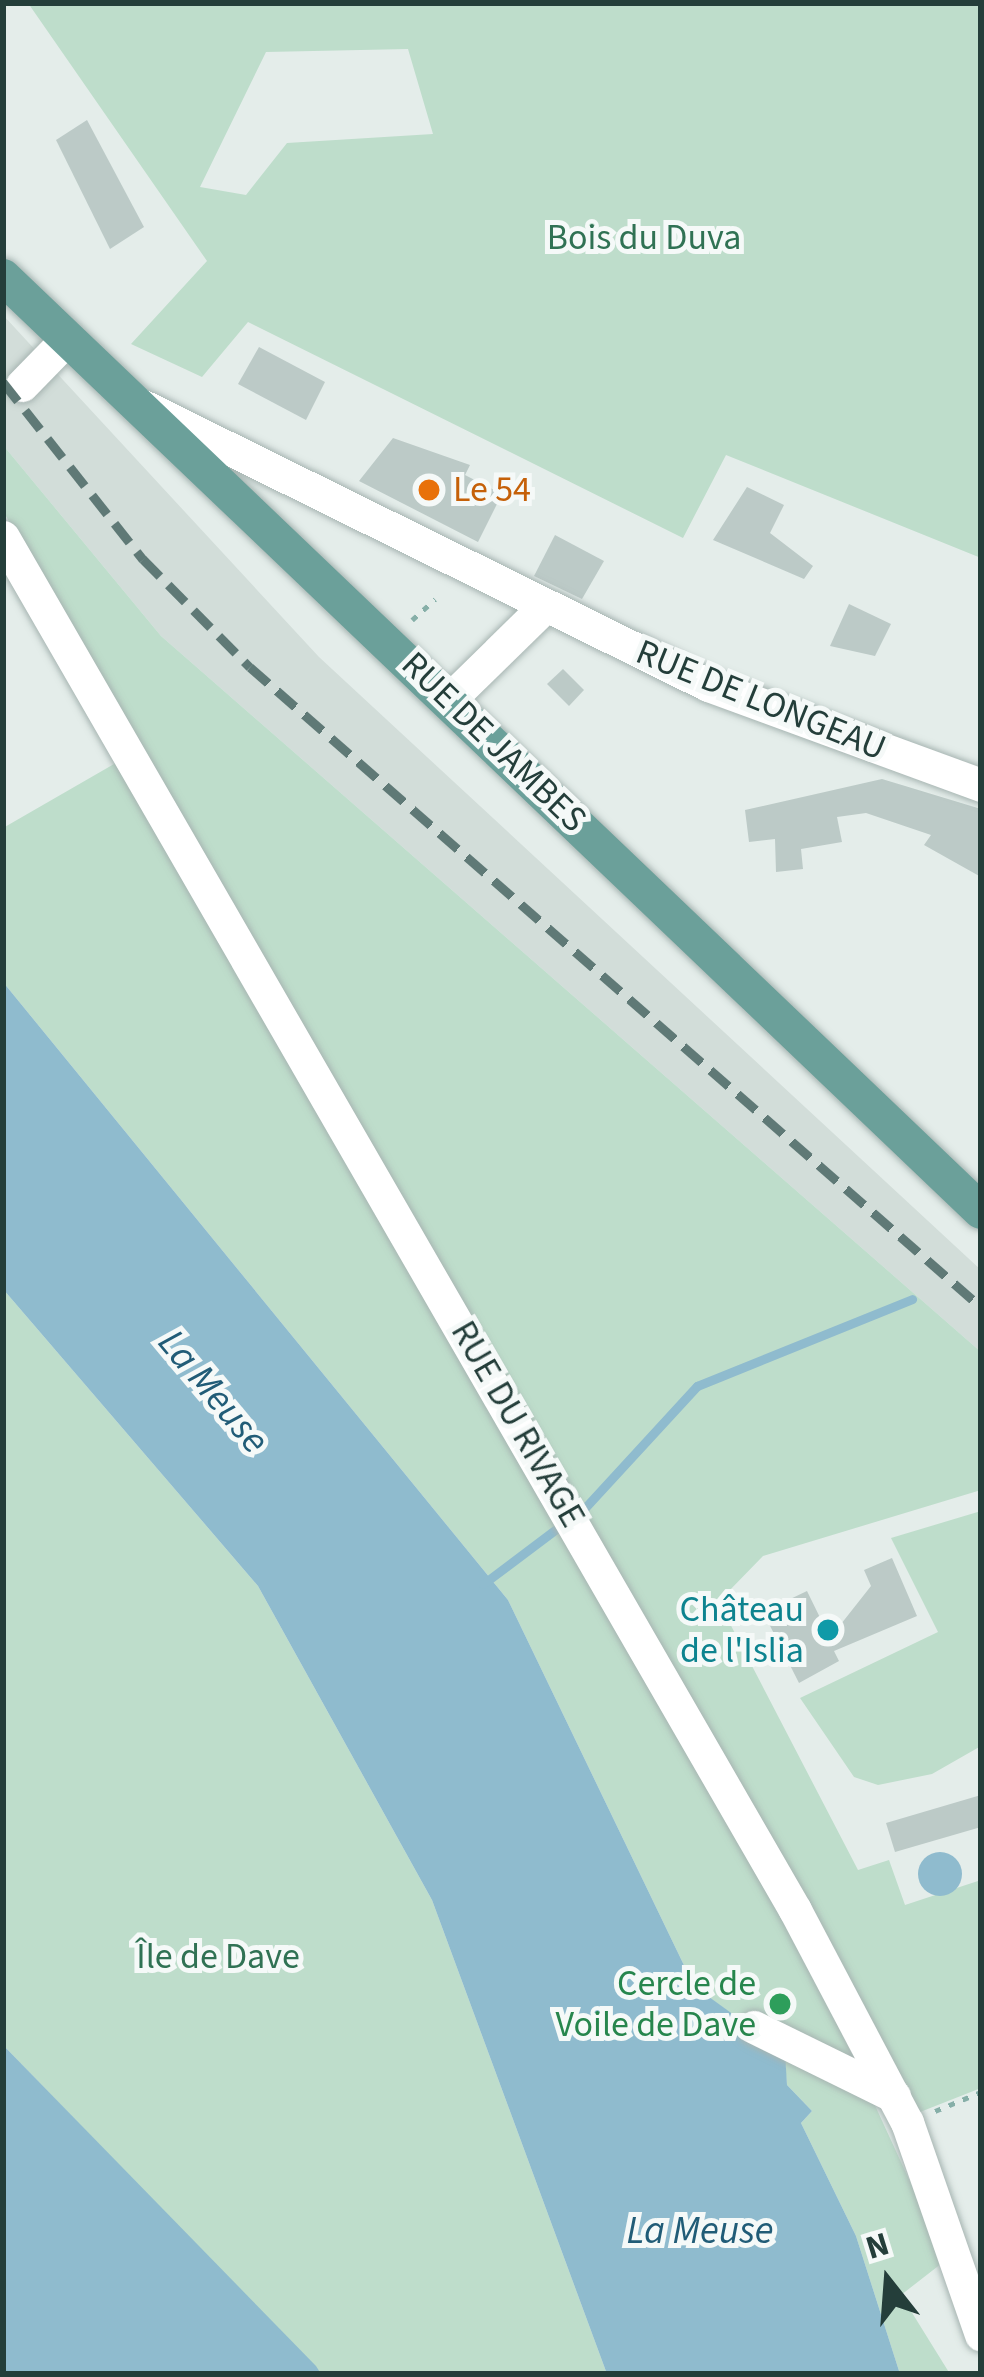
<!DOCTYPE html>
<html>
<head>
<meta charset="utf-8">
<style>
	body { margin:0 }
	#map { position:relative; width:984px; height:2377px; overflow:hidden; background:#e4edea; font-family:"Source Sans 3",sans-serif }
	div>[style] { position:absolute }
	.built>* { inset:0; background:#d2ddd9 }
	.green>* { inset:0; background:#beddcb }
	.water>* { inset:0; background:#8fbbce }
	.round { border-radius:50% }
	.stream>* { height:9px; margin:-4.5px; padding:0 4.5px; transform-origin:4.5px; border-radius:4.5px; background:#8fbbce }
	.building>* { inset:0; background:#bccac7 }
	.path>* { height:4.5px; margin-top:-2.25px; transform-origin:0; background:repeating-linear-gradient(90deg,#86afa8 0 6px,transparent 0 15px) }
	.roads { filter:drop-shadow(0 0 3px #a7b5b2) drop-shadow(0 0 3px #a7b5b2) }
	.minor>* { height:33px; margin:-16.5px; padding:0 16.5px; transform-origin:16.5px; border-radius:16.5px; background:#fff }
	.major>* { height:36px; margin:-18px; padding:0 18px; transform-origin:18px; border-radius:18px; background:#6ba09a }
	.rail>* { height:9px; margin-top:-4.5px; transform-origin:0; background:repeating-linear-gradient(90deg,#5f7976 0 24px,transparent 0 36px) }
	.dots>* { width:33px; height:33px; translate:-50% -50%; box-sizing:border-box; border:6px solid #f5f9f8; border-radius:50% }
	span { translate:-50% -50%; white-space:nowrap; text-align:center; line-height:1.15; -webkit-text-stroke:10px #f5f9f8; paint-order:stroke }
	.park-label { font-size:36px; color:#307254 }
	.food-label { font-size:36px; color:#c56008 }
	.left { translate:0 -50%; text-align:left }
	.street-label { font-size:36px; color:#243e3a }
	.culture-label { font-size:36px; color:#0d838f }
	.right { translate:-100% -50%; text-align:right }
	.leisure-label { font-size:36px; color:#27864d }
	.water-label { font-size:39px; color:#215c77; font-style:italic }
	.frame { position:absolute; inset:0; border:6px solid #243e3a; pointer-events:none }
	.north { position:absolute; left:828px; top:2221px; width:120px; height:120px; -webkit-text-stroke:9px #f5f9f8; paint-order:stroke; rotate:343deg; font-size:33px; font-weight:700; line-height:48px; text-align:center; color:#243e3a }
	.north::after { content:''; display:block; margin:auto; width:42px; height:54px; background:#243e3a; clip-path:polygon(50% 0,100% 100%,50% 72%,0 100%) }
</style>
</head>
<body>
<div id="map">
	<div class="built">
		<i style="clip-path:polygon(3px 315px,319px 657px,981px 1270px,981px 1352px,161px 636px,3px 445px)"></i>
	</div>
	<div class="green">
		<i style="clip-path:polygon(evenodd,28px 3px,981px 3px,981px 558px,726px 455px,683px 538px,248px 322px,202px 377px,131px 344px,207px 261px,28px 3px,408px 49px,433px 134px,287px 143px,246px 195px,200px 187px,266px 52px,408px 49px)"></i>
		<i style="clip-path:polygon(3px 445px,161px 636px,981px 1352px,981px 1490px,763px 1556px,728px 1592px,726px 1616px,858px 1870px,889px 1860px,905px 1905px,981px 1880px,981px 2088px,915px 2114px,608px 1555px,3px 511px)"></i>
		<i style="clip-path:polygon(121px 760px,788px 1916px,946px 2260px,901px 2295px,950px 2374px,900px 2374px,856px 2236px,801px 2123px,812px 2111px,787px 2085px,784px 2053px,694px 1986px,508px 1600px,3px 982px,3px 828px)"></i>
		<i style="clip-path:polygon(3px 1289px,258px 1586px,432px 1900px,607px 2374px,321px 2374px,3px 2045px)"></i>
		<i style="clip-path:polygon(981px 1511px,981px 1746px,932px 1774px,878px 1785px,854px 1777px,800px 1698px,938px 1632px,891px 1538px)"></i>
	</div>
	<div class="water">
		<i style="clip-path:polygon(3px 982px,508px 1600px,694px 1986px,785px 2052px,787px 2085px,812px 2111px,801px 2123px,856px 2236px,900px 2374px,607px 2374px,432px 1900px,258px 1586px,3px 1289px)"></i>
		<i class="round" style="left:918px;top:1852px;width:44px;height:44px"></i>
		<i style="clip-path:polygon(3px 2045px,316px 2366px,321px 2374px,3px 2374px)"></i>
	</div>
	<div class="stream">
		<i style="left:582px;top:1511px;width:170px;rotate:-47.4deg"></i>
		<i style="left:697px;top:1386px;width:232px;rotate:-22deg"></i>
		<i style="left:483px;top:1584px;width:90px;rotate:-36.9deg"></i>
	</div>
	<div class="building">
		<i style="clip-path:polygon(87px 120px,144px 227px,110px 249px,56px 140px)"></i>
		<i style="clip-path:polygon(259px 347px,325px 382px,306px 420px,238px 384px)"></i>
		<i style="clip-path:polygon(393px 438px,470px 465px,465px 475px,502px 494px,478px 542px,359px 481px)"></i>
		<i style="clip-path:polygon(747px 487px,784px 505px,770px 533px,813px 566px,804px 579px,713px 540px)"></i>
		<i style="clip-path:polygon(555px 535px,604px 561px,582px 599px,534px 576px)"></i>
		<i style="clip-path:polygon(849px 604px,891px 624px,875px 656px,830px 646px)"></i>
		<i style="clip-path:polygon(563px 669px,584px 690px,569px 706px,547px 684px)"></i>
		<i style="clip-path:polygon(882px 779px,981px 809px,981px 877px,924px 845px,931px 835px,866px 813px,837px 817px,842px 842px,801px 849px,803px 869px,776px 872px,775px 839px,749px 842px,745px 810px)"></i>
		<i style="clip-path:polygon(892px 1558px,917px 1616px,834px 1651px,839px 1661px,799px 1683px,763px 1612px,807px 1591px,830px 1638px,871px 1586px,864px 1570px)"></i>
		<i style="clip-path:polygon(981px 1795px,981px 1827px,895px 1852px,886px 1823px)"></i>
	</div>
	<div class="path">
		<i style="left:412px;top:620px;width:31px;rotate:-42deg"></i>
		<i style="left:935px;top:2111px;width:50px;rotate:-22.4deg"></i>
	</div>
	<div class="roads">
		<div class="minor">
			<i style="left:22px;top:385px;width:62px;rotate:-45.7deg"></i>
			<i style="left:137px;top:403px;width:637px;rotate:26.28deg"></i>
			<i style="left:708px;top:685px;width:291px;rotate:20.1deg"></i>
			<i style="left:3px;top:537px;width:1585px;rotate:60.02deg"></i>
			<i style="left:795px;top:1910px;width:240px;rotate:62.2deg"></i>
			<i style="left:907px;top:2122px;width:225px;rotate:70.8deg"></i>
			<i style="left:451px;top:698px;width:132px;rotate:-44.4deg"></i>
			<i style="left:754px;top:2027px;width:156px;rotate:26.2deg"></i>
		</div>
		<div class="major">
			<i style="left:3px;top:277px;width:1352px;rotate:43.68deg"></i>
		</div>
	</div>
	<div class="rail">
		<i style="left:3px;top:382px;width:226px;rotate:51.7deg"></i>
		<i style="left:143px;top:559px;width:152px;rotate:45.3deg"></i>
		<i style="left:250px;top:667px;width:972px;rotate:41.2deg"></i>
	</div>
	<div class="dots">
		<i style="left:429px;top:490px;background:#e8710a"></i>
		<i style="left:828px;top:1630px;background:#0f9aa8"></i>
		<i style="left:780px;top:2004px;background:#2e9e5b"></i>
	</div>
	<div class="park-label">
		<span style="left:644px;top:238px">Bois du Duva</span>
		<span style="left:218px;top:1957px">Île de Dave</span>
	</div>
	<div class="food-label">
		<span class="left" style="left:453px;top:490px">Le 54</span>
	</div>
	<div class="street-label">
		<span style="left:761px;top:700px;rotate:22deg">RUE DE LONGEAU</span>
		<span style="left:494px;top:742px;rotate:44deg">RUE DE JAMBES</span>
		<span style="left:518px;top:1424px;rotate:60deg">RUE DU RIVAGE</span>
	</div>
	<div class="culture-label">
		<span class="right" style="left:804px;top:1630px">Château<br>de l'Islia</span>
	</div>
	<div class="leisure-label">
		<span class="right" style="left:756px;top:2004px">Cercle de<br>Voile de Dave</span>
	</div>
	<div class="water-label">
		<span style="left:213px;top:1392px;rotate:50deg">La Meuse</span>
		<span style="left:700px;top:2231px">La Meuse</span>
	</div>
	<div class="frame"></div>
	<div class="north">N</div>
</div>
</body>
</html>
